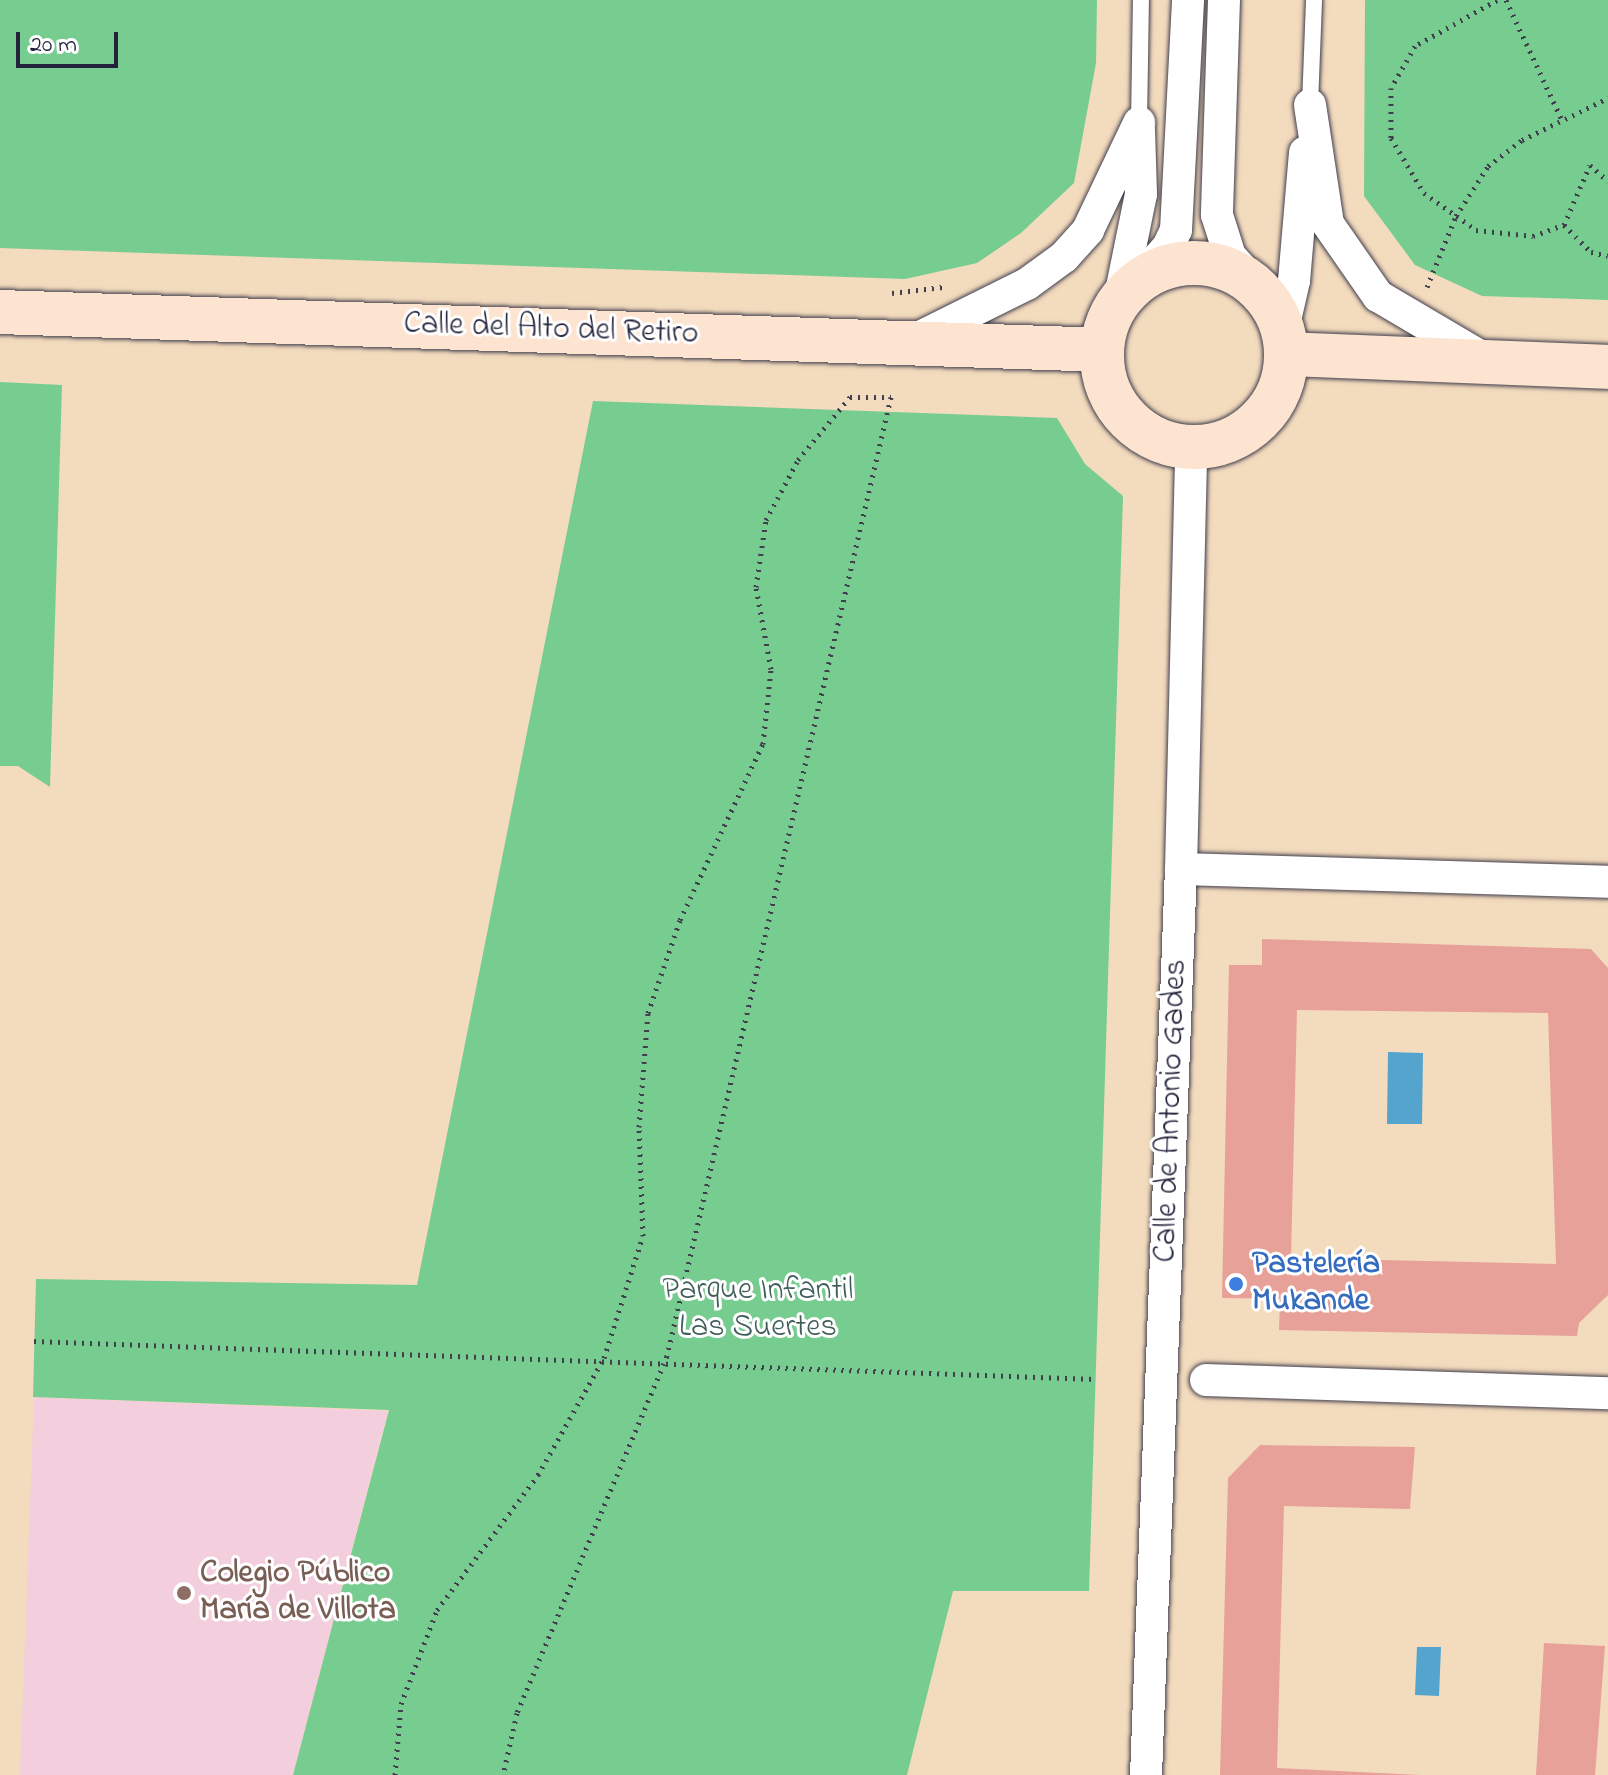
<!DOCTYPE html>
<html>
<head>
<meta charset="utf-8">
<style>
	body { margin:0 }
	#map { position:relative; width:1608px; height:1775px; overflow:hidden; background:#f3dbbd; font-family:"Indie Flower",sans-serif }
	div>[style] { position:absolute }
	.built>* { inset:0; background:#f3cfde }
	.green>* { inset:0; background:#77cc90 }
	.water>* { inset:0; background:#54a4ce }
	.building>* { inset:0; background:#e7a199 }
	.path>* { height:5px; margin-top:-2.5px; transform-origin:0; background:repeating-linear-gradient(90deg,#413e4e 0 2px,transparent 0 8px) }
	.roads { filter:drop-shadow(0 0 2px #413e4e) drop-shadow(0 0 2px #413e4e) }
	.lane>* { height:16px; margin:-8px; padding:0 8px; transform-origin:8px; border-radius:8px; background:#fff }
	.street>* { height:32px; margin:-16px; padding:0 16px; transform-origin:16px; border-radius:16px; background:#fff }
	.secondary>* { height:44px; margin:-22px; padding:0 22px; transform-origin:22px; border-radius:22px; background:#fde4d1 }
	.secondary>.ring { margin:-22px; padding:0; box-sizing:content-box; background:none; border:44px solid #fde4d1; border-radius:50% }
	.dots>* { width:22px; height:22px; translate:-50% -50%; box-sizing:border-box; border:4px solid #fff; border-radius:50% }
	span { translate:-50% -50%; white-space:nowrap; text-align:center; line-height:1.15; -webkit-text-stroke:6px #fff; paint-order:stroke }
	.street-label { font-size:32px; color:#22223b }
	.shop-label { font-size:32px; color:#366cbe; font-weight:700 }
	.left { translate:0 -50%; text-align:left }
	.park-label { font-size:32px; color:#405e59 }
	.education-label { font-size:32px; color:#785e54; font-weight:700 }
	.scale { position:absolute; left:16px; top:32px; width:102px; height:36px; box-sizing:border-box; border:4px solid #22223b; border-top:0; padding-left:10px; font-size:24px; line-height:28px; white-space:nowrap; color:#22223b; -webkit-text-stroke:6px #fff; paint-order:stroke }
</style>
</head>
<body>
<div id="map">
	<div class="built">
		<i style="clip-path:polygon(34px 1397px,388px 1411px,293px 1775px,20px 1775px)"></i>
	</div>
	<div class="green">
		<i style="clip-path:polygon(0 0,1097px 0,1096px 63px,1074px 183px,1021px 233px,977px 263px,905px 279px,0 248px)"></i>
		<i style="clip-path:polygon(1365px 0,1608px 0,1608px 300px,1482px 296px,1415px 265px,1364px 196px)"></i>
		<i style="clip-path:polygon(0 382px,62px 385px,50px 787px,18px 766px,0 766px)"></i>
		<i style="clip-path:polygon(593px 401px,1057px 418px,1085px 464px,1123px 496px,1089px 1591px,953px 1591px,907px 1775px,293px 1775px,389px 1410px,33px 1397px,36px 1279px,417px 1285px)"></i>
	</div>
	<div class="water">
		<i style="clip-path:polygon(1388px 1052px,1423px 1053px,1422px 1124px,1387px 1124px)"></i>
		<i style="clip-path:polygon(1417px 1647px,1441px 1647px,1439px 1696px,1415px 1695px)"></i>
	</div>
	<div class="building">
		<i style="clip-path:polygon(evenodd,1262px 939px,1591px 949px,1608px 968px,1608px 1295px,1579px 1323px,1577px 1336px,1279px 1330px,1280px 1299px,1222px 1298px,1229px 965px,1262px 965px,1262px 939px,1297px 1010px,1548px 1013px,1556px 1264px,1291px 1258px,1297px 1010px)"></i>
		<i style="clip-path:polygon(1260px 1445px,1415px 1447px,1410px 1509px,1284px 1506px,1277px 1768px,1420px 1775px,1220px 1775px,1228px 1478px)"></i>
		<i style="clip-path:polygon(1544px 1643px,1605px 1646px,1595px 1775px,1536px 1775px)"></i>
	</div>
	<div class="path">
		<i style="left:1497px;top:0;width:94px;rotate:150.7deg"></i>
		<i style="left:1415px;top:46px;width:48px;rotate:119.7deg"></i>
		<i style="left:1391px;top:88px;width:50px;rotate:90deg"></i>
		<i style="left:1391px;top:138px;width:64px;rotate:59deg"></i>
		<i style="left:1424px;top:193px;width:64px;rotate:35.4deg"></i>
		<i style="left:1476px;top:230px;width:57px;rotate:6deg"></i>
		<i style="left:1533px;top:236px;width:33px;rotate:-20deg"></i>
		<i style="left:1564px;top:225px;width:65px;rotate:-66.6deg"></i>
		<i style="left:1590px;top:165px;width:24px;rotate:42deg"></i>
		<i style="left:1506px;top:0;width:130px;rotate:65deg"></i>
		<i style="left:1564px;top:225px;width:38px;rotate:45deg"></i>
		<i style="left:1591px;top:252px;width:17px;rotate:13deg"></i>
		<i style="left:1427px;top:287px;width:77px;rotate:-67.8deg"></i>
		<i style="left:1456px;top:216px;width:59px;rotate:-57.4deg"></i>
		<i style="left:1488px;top:166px;width:43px;rotate:-37.4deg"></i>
		<i style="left:1522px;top:140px;width:96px;rotate:-26deg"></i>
		<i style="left:892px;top:293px;width:51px;rotate:-6.7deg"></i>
		<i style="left:34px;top:1341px;width:1062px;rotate:2.05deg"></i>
		<i style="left:395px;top:1775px;width:71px;rotate:-85.2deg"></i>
		<i style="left:401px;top:1704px;width:101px;rotate:-69deg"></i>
		<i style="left:437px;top:1610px;width:169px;rotate:-53.2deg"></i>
		<i style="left:538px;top:1475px;width:134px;rotate:-60.6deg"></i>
		<i style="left:604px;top:1358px;width:128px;rotate:-72.3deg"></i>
		<i style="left:643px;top:1236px;width:109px;rotate:-92.1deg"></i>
		<i style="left:639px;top:1127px;width:114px;rotate:-85.5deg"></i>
		<i style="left:648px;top:1013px;width:98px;rotate:-71deg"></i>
		<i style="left:680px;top:920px;width:195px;rotate:-64.8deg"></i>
		<i style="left:763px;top:744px;width:75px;rotate:-83.9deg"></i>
		<i style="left:771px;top:669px;width:83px;rotate:-100.4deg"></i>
		<i style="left:756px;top:587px;width:68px;rotate:-81.5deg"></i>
		<i style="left:766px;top:520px;width:68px;rotate:-61.9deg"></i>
		<i style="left:798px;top:460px;width:82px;rotate:-50.5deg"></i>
		<i style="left:850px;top:397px;width:41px"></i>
		<i style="left:891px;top:397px;width:985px;rotate:103.15deg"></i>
		<i style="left:667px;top:1356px;width:387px;rotate:112.8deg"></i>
		<i style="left:517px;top:1713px;width:64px;rotate:102.7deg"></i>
	</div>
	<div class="roads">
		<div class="lane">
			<i style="left:1310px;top:105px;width:105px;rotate:-87.8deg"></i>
			<i style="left:1139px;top:123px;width:123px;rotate:-89.1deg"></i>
		</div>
		<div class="street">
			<i style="left:1224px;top:0;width:215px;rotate:91.9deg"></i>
			<i style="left:1217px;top:215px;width:43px;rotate:72.4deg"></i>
			<i style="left:1230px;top:256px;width:55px;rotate:47.9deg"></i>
			<i style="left:1310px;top:105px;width:120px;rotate:81.4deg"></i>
			<i style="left:1328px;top:224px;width:88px;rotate:55.2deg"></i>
			<i style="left:1378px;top:296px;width:124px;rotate:30.5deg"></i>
			<i style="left:1134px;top:285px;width:51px;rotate:-48.2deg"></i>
			<i style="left:1168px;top:247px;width:19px;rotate:-65deg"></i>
			<i style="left:1176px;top:230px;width:230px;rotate:-87deg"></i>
			<i style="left:1119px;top:302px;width:110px;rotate:-78.5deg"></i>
			<i style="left:1141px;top:194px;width:64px;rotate:-91.8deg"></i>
			<i style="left:1283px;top:329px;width:49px;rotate:-77.1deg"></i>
			<i style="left:1294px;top:281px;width:129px;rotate:-85.1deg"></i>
			<i style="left:912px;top:341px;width:128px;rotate:-26.4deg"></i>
			<i style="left:1027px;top:284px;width:46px;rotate:-36.1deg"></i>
			<i style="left:1064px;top:257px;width:36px;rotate:-48deg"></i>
			<i style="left:1088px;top:230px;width:119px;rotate:-64.5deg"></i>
			<i style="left:1181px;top:869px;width:427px;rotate:1.7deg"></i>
			<i style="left:1206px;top:1380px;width:402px;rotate:1.9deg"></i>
			<i style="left:1146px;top:1775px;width:907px;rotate:-87.79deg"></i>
			<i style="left:1181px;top:869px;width:422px;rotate:-88.6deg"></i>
		</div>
		<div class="secondary">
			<i class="ring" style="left:1102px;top:263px;width:140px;height:140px"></i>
			<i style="left:0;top:312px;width:1103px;rotate:1.97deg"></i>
			<i style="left:1287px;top:354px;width:321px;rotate:2.3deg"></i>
		</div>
	</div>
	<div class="dots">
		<i style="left:1236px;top:1284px;background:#3f7fe0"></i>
		<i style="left:184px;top:1593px;background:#8d6e63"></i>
	</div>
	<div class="street-label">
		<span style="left:551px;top:330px;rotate:2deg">Calle del Alto del Retiro</span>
		<span style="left:1172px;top:1111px;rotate:-88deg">Calle de Antonio Gades</span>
	</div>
	<div class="shop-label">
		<span class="left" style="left:1252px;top:1284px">Pastelería<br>Mukande</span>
	</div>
	<div class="park-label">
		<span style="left:758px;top:1310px">Parque Infantil<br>Las Suertes</span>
	</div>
	<div class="education-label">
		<span class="left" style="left:200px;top:1593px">Colegio Público<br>María de Villota</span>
	</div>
	<div class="scale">20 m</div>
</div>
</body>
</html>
